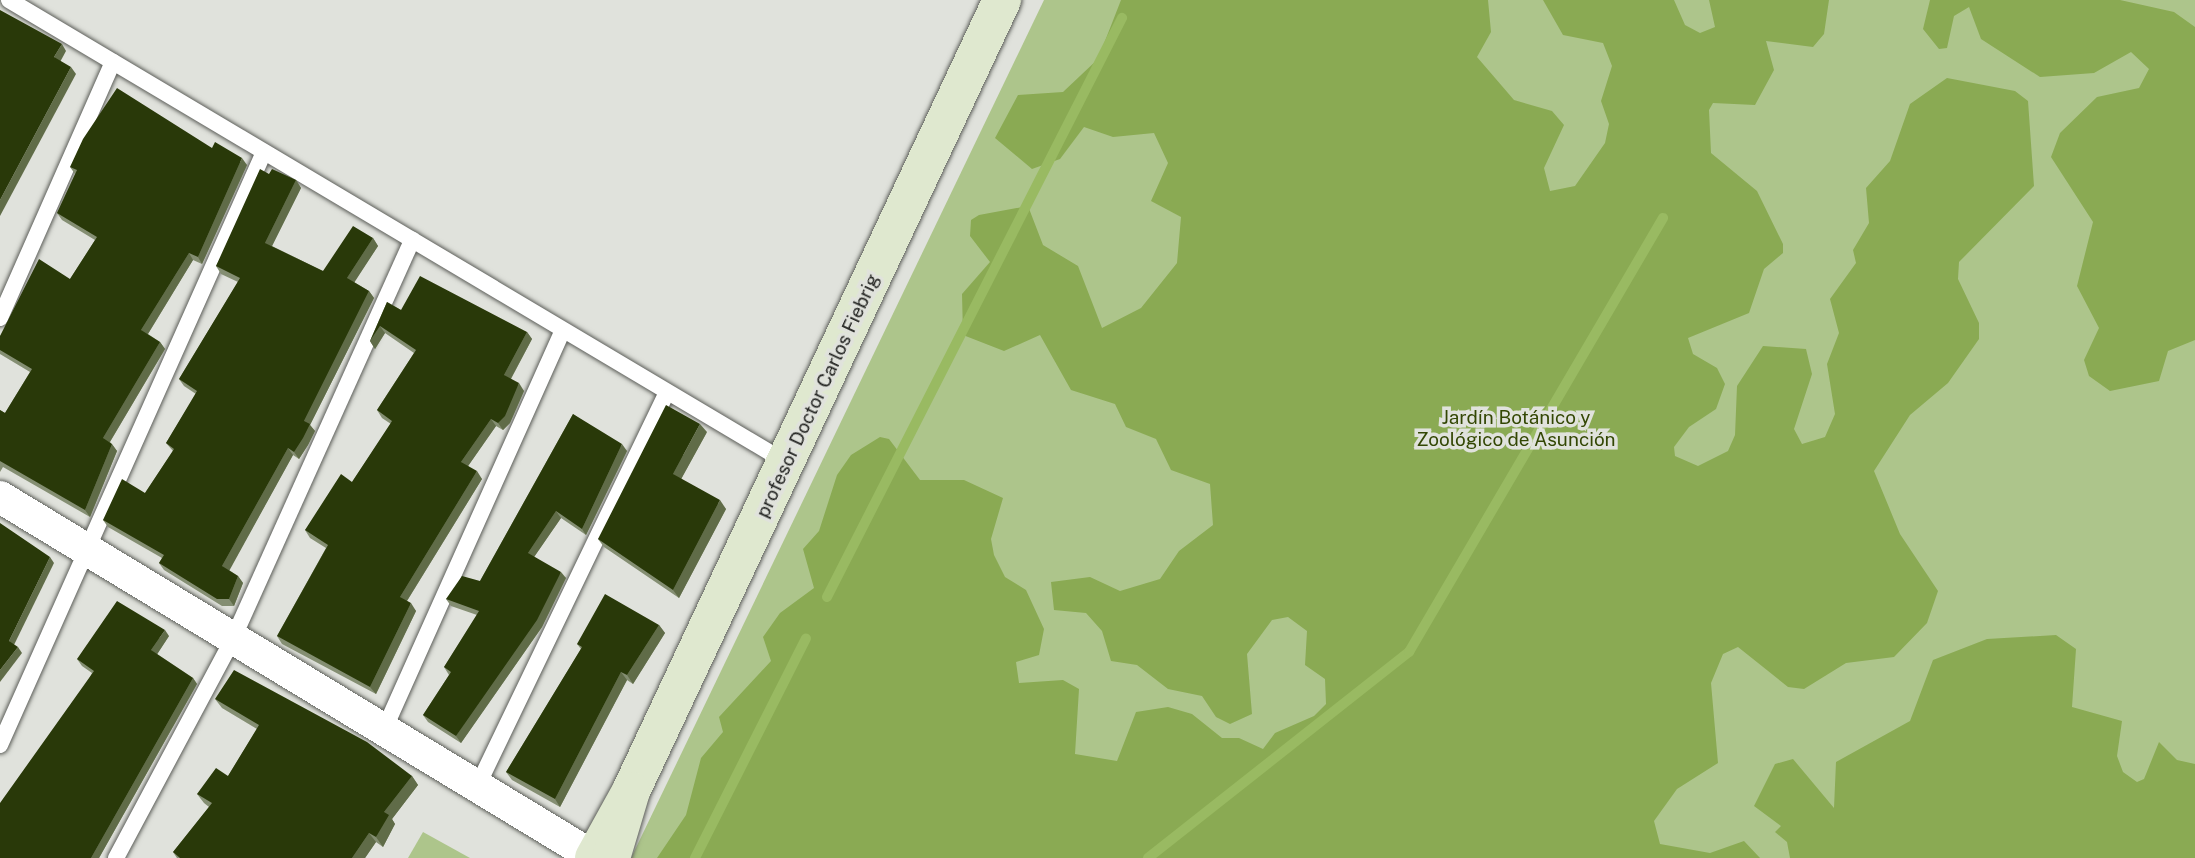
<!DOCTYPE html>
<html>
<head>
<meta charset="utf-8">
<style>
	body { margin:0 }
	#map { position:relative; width:2195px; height:858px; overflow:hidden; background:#e0e2dc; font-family:"Public Sans",sans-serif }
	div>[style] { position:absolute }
	.green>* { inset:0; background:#adc58b }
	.forest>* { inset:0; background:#8aaa53 }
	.stream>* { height:10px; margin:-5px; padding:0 5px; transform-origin:5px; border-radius:5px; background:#99ba62 }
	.roads { filter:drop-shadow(0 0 2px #5c5e59) drop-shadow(0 0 2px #5c5e59) }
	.lane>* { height:16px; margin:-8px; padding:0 8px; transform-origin:8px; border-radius:8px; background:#fff }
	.street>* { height:32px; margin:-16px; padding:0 16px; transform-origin:16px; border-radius:16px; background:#fff }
	.secondary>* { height:38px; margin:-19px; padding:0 19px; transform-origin:19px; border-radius:19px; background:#dfe8cf }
	.wall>* { inset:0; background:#848e72 }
	.shaded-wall>* { inset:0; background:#606c48 }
	.building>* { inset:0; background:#293909 }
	span { translate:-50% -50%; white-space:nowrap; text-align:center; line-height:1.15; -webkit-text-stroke:7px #e0e2dc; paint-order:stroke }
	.street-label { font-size:19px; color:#20211f }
	.park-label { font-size:19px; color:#334704 }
</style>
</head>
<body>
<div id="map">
	<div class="green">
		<i style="clip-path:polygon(1044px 0,2195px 0,2195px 858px,631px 858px)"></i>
		<i style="clip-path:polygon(423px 832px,470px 858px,408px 858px)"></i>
	</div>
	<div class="forest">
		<i style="clip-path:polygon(1121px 0,1488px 0,1491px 32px,1477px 57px,1514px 100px,1552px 111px,1564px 125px,1544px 168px,1550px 191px,1575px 186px,1605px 143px,1609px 124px,1601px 101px,1612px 66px,1603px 43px,1563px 35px,1543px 0,1674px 0,1685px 25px,1700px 33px,1715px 27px,1709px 0,1829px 0,1824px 34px,1813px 47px,1766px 41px,1774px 70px,1755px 105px,1713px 103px,1709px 110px,1711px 153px,1757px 191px,1783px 244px,1783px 253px,1764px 269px,1749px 313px,1688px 338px,1693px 354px,1717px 368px,1725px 384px,1716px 409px,1689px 427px,1674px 447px,1675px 456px,1698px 466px,1728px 451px,1735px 435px,1737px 386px,1763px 346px,1806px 349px,1812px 374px,1794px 429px,1802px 444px,1825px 437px,1835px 414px,1827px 364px,1839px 333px,1830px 299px,1856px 263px,1853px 250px,1869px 223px,1866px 188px,1890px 161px,1910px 104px,1947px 78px,2015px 91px,2028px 101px,2034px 186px,1959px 262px,1958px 279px,1979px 323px,1979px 339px,1948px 383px,1910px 415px,1874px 471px,1900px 534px,1938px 591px,1927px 623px,1894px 657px,1846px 663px,1804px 689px,1788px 687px,1738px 647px,1723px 654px,1711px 683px,1718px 763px,1677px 789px,1654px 821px,1660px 844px,1710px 853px,1744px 841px,1760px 858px,657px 858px,686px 815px,701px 758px,723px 732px,719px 717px,771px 661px,763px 637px,780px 613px,814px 588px,803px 549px,819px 531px,837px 475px,851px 455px,880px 437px,889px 439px,920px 480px,964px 480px,1003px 498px,991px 539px,994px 555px,1005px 577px,1026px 590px,1044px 629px,1039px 655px,1016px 662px,1019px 683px,1063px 680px,1079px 689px,1075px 754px,1117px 761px,1136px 712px,1168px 707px,1192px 714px,1222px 738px,1239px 738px,1263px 749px,1275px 733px,1314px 716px,1326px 704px,1325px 679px,1305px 665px,1307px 631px,1288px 617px,1272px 620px,1247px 654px,1252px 714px,1230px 724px,1216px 717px,1202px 696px,1168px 689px,1137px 665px,1111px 661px,1102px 631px,1086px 613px,1054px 610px,1051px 582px,1090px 577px,1120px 591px,1160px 579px,1179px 551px,1213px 525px,1210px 484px,1171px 470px,1156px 439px,1126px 427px,1115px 404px,1071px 390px,1040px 335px,1004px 351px,963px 335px,962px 294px,990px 262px,970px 236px,971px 220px,979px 215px,1028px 206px,1043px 245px,1078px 266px,1102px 328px,1141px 308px,1177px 263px,1181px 217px,1151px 201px,1168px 163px,1154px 133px,1113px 137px,1084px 127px,1060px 159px,1032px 169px,995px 138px,1018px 95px,1063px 92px,1098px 59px)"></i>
		<i style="clip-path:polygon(1930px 0,2120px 0,2174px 12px,2195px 27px,2195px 340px,2168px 351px,2159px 381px,2110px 391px,2089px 376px,2084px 360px,2099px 328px,2077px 286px,2093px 222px,2051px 157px,2060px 133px,2097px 97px,2139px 88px,2149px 69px,2131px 52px,2094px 73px,2040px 77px,1981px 39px,1969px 7px,1954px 16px,1947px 48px,1939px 49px,1923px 29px)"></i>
		<i style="clip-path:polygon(2056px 635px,2076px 649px,2072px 707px,2122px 721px,2117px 756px,2123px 772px,2137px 782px,2144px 779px,2159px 742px,2177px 760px,2195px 764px,2195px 858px,1790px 858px,1787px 842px,1775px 832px,1781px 826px,1754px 806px,1775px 764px,1793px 759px,1834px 808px,1836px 762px,1910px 721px,1933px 660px,1987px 639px)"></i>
	</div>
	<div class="stream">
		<i style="left:827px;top:597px;width:650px;rotate:-63deg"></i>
		<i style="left:695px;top:858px;width:246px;rotate:-63.2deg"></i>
		<i style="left:1148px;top:858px;width:333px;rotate:-38.3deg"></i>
		<i style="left:1409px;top:652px;width:503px;rotate:-59.66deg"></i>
	</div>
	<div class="roads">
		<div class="lane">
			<i style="left:9px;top:0;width:904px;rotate:30.74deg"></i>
			<i style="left:0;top:318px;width:280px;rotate:-66.2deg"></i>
			<i style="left:384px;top:730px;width:438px;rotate:-65.9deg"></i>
			<i style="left:0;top:745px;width:649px;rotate:-66deg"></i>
			<i style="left:477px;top:787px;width:438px;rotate:-64.3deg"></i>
			<i style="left:116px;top:858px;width:246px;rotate:-61.9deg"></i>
			<i style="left:232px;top:641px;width:440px;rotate:-65.8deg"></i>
		</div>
		<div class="street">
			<i style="left:0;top:497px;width:695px;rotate:31.22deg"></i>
		</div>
		<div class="secondary">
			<i style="left:631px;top:791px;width:874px;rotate:-64.87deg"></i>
			<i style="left:594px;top:858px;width:77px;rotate:-61.1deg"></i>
			<i style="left:631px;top:791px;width:70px;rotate:106.6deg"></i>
		</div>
	</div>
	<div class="wall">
		<i style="clip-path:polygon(212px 148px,247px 165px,202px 264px,193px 260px,148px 334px,160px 342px,165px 349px,110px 442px,117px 451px,90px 517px,3px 467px,0 472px,0 410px,5px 413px,30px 372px,0 354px,0 336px,70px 279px,95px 240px,62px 220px,57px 213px,75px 174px,70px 167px)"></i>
		<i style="clip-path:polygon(269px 174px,296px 180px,301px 188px,272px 246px,323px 271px,373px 238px,378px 246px,354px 282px,369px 291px,374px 298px,310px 425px,315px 431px,308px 445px,299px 459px,293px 455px,229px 570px,238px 576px,243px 583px,234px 606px,222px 606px,164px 570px,159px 563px,162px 558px,108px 527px,103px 520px,145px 493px,173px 451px,166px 443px,196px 394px,184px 386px,179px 379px,238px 282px,221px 274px,216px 266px)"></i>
		<i style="clip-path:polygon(387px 302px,401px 310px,527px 332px,532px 339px,511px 379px,524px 391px,510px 423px,503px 430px,496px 426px,468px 466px,482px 479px,407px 601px,416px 611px,376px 694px,282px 644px,277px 636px,326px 548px,310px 538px,305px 530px,352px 482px,391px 424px,382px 418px,377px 410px,414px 353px,385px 333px,375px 349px,370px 341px)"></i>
		<i style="clip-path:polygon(573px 414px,627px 451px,586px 535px,561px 518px,534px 557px,566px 578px,542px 627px,461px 743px,428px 722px,423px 715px,449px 675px,444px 667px,477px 615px,451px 606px,446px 599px,480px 581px)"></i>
		<i style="clip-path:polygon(707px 432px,681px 479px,726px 509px,679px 598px,604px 547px,598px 539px)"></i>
		<i style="clip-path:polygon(659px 625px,665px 633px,633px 684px,627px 680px,560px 807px,512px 780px,506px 772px,581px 649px,577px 644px)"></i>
		<i style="clip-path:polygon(169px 636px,157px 654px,193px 678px,197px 684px,99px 858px,0 858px,92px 673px,82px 666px,77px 659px)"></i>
		<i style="clip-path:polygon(215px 699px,412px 776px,418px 785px,392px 819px,395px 824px,383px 847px,376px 842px,365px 858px,177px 858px,173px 852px,209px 807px,204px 803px,197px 794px,228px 776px,257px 729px,222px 708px)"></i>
	</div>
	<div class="shaded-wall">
		<i style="clip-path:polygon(62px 44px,66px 51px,59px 64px,54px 57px)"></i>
		<i style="clip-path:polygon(71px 67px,76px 74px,0 216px,0 200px)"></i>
		<i style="clip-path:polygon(242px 158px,247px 165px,202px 264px,198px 257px)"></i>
		<i style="clip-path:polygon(296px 180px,301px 188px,270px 250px,265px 243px)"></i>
		<i style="clip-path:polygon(373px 238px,378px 246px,352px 286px,347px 278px)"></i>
		<i style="clip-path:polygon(189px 253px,193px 260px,146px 337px,141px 330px)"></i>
		<i style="clip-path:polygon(369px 291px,374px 298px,310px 425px,315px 431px,308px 445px,299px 459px,294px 452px,304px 421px)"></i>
		<i style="clip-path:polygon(380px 326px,385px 333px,375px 349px,370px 341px)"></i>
		<i style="clip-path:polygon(527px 332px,532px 339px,509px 382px,504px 375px)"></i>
		<i style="clip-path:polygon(160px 342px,165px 349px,108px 445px,103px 438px)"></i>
		<i style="clip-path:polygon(519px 383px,524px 391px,510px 423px,503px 430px,498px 423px)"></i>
		<i style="clip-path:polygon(491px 419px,496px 426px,466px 469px,461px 462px)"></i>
		<i style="clip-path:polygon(700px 424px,707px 432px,679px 483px,673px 474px)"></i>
		<i style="clip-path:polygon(112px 444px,117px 451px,90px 517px,85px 510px)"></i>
		<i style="clip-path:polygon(622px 444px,627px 451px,586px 535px,582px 529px)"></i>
		<i style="clip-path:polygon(288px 448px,293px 455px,228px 573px,222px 566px)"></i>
		<i style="clip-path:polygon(477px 471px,482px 479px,405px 604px,400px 597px)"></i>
		<i style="clip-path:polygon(720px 500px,726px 509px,679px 598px,673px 590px)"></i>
		<i style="clip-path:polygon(556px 511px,561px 518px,532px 560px,528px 553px)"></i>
		<i style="clip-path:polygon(50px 557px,54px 563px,13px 647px,9px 641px)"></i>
		<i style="clip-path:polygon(561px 572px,566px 578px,542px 627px,461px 743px,456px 736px)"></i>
		<i style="clip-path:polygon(238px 576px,243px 583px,234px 606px,229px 599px)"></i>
		<i style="clip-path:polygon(411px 603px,416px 611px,376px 694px,370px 687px)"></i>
		<i style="clip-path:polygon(659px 625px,665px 633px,633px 684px,627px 675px)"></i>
		<i style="clip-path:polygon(165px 630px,169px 636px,156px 656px,151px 650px)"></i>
		<i style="clip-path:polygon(18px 647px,22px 653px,0 682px,0 670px)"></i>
		<i style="clip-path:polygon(621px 672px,627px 680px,560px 807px,555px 799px)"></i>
		<i style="clip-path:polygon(193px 678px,197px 684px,99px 858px,91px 858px)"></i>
		<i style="clip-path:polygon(412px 776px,418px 785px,392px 819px,395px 824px,383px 847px,376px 837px,384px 812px)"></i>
		<i style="clip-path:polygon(369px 833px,376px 842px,365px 858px,352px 858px)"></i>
	</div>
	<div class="building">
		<i style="clip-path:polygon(0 10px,62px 44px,54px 57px,71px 67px,0 200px)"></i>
		<i style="clip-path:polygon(117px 88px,212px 148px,215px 142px,242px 158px,198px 257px,189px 253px,141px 330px,160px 342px,103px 438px,112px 444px,85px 510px,0 461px,0 410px,5px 413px,32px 369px,0 350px,0 336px,39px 259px,70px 279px,97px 237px,57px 213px,77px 170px,70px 167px,83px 139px)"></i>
		<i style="clip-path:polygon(260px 169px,269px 174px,272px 169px,296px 180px,265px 243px,323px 271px,353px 226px,373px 238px,347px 278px,369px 291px,304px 421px,310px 424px,303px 438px,294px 452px,288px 448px,222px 566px,238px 576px,229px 599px,217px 599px,159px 563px,164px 555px,103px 520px,122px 479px,145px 493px,174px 449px,166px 443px,197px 391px,179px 379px,240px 278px,216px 266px)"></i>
		<i style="clip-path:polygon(420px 276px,527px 332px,504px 375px,519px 383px,505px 416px,498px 423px,491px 419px,461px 462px,477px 471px,400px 597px,411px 603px,370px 687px,277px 636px,328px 545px,305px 530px,341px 474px,352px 482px,392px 421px,377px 410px,416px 350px,380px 326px,370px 341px,387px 302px,401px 310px)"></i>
		<i style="clip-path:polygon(666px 405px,700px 424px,673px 474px,720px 500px,673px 590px,598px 539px)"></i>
		<i style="clip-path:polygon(573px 414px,622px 444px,582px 529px,556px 511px,528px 553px,561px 572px,537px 620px,456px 736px,423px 715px,451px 672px,444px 667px,479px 611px,446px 599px,462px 576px,480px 581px)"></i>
		<i style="clip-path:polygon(0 523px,50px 557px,9px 641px,18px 647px,0 670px)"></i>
		<i style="clip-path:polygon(605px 594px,659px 625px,627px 675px,621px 672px,555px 799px,506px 772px,582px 647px,577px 644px)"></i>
		<i style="clip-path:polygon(117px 601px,165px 630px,151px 650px,193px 678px,91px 858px,0 858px,0 803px,94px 671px,77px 659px)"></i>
		<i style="clip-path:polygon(234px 670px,367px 742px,412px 776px,384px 812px,389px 815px,376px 837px,369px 833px,352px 858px,180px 858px,173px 852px,212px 803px,197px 794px,216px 768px,228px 776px,259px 725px,215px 699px)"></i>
	</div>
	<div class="street-label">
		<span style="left:818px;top:396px;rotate:-65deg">profesor Doctor Carlos Fiebrig</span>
	</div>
	<div class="park-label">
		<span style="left:1516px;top:429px">Jardín Botánico y<br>Zoológico de Asunción</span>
	</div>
</div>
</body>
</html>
